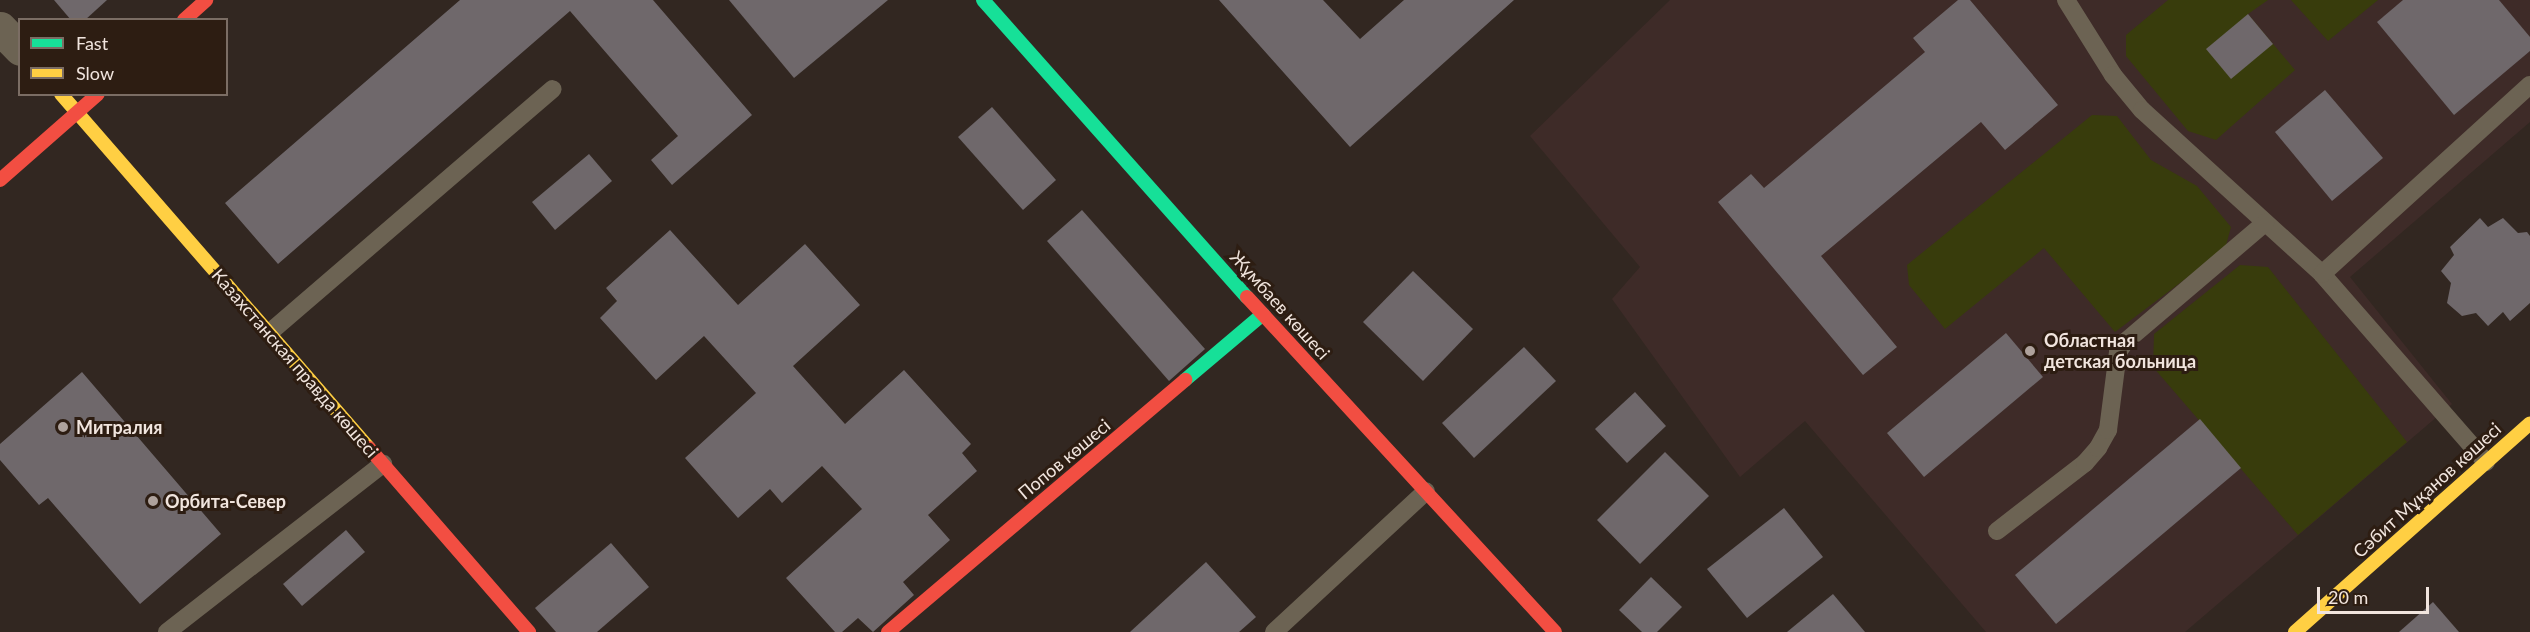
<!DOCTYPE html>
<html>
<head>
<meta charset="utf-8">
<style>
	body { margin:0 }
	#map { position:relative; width:2530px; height:632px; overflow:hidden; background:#322721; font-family:Lato,sans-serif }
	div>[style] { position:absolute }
	.medical>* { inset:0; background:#3e2b28 }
	.green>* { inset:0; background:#383c0c }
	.building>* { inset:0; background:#6f686b }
	.lane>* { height:18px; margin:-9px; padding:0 9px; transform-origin:9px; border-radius:9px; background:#6c6353 }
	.street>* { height:33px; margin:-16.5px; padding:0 16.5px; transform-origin:16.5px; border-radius:16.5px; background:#6c6353 }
	.fast>* { height:14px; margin:-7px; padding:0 7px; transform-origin:7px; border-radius:7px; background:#16e098 }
	.slow>* { height:14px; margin:-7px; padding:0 7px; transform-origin:7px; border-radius:7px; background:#ffcf43 }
	.jam>* { height:14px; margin:-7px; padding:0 7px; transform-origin:7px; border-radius:7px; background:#f24e42 }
	.dots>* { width:16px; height:16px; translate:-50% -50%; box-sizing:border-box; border:3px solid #2d1d12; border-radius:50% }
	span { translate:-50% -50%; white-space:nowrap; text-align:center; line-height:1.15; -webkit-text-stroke:6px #2d1d12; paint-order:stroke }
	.street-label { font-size:18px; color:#f1e5de }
	.poi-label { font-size:18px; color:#f1e5de; font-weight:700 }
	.left { translate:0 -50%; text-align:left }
	.legend { position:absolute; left:18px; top:18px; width:210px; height:78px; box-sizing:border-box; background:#2d1d12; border:2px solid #7b6d64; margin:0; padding:8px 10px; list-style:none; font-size:18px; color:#f1e5de }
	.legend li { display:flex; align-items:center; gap:12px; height:30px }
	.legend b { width:30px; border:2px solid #7b6d64 }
	.scale { position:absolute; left:2317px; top:587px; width:112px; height:27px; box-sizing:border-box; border:3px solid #f1e5de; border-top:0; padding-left:8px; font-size:18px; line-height:21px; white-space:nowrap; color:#f1e5de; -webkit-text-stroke:4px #2d1d12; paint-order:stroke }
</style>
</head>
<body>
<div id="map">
	<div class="medical">
		<i style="clip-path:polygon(1670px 0,2530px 0,2530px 122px,2350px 277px,2452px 404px,2185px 632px,1986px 632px,1805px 421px,1740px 477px,1612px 299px,1640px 267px,1530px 136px)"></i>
	</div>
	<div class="green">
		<i style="clip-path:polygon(2168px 0,2268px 0,2248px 14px,2295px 70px,2216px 140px,2188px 131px,2126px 56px,2126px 35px)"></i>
		<i style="clip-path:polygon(2291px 0,2378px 0,2328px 41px)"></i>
		<i style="clip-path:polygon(2092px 115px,2117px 116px,2151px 160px,2197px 186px,2231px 227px,2225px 249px,2115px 332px,2044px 248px,1945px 329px,1909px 285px,1907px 265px)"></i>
		<i style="clip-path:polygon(2240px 265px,2268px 267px,2407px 442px,2298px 535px,2153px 367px,2154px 334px)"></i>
	</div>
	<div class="building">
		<i style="clip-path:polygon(54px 0,107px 0,85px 20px,71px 20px)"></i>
		<i style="clip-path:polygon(460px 0,653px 0,752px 115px,672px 185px,651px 160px,678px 136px,570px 11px,278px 264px,225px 203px)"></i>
		<i style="clip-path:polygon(729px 0,888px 0,794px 78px)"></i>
		<i style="clip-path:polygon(1219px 0,1323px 0,1360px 39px,1404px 0,1514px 0,1350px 147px)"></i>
		<i style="clip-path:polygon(1958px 0,1970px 0,2058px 105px,2005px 150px,1981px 122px,1821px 256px,1897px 347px,1863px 375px,1718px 202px,1751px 174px,1764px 188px,1925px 52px,1913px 38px)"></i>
		<i style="clip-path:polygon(2403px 0,2499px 0,2530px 37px,2530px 51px,2454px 115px,2377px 22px)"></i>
		<i style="clip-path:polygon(2248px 14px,2273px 44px,2231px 79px,2206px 49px)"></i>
		<i style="clip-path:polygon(2325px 90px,2383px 158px,2332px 201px,2275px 132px)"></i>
		<i style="clip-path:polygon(992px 107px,1056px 180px,1023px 210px,958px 137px)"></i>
		<i style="clip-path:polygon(589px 154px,612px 181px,555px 230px,532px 202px)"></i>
		<i style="clip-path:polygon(1082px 210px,1205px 349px,1169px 381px,1047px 241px)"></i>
		<i style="clip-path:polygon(2480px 218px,2488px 227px,2503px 218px,2518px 233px,2527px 232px,2530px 236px,2530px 303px,2510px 321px,2503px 312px,2488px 326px,2476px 313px,2462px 316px,2447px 303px,2451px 283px,2441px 271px,2454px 255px,2450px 247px)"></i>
		<i style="clip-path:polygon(670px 230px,738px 305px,805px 244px,860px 305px,793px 366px,845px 424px,904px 370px,971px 444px,962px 453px,977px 471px,928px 515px,950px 540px,903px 582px,914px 595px,873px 632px,858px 618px,842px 632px,835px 632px,786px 578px,862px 509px,822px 466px,782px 503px,770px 489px,738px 518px,685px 458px,756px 393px,704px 336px,656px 380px,600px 318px,617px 301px,606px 288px)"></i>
		<i style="clip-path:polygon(1413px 271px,1473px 329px,1423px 381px,1363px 322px)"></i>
		<i style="clip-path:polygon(2006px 333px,2043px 377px,1924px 477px,1887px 433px)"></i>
		<i style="clip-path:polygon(1524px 347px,1556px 381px,1474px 458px,1442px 423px)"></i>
		<i style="clip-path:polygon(82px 372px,221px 534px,140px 604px,48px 498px,39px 505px,0 460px,0 444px)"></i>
		<i style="clip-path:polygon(1635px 392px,1666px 426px,1627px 463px,1595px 429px)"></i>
		<i style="clip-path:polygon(2200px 419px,2241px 468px,2056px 624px,2015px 575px)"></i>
		<i style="clip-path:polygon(1665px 452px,1709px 496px,1640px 564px,1597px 520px)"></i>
		<i style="clip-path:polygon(1784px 508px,1823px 557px,1747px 618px,1707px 569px)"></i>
		<i style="clip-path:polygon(346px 530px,365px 552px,302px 606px,283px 584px)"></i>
		<i style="clip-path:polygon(611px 543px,649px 587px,597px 632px,556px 632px,535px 608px)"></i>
		<i style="clip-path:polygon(1206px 562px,1256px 617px,1239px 632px,1130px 632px)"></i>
		<i style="clip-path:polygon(1651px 577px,1682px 607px,1657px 632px,1642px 632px,1619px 610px)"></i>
		<i style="clip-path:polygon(1833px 594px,1865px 632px,1787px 632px)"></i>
		<i style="clip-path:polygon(2433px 602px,2459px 632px,2399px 632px)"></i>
	</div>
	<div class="lane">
		<i style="left:2066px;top:0;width:89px;rotate:57.9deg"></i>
		<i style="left:2113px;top:75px;width:45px;rotate:50.4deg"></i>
		<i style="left:2142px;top:110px;width:244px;rotate:42.3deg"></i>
		<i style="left:269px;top:333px;width:374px;rotate:-40.7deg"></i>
		<i style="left:2486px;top:462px;width:249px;rotate:-131.1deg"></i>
		<i style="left:2322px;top:274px;width:281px;rotate:-42.3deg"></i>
		<i style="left:1997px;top:531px;width:111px;rotate:-37.7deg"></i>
		<i style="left:2085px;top:463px;width:20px;rotate:-49deg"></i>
		<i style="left:2098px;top:448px;width:21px;rotate:-61deg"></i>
		<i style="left:2108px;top:430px;width:79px;rotate:-82.7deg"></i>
		<i style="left:2118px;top:352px;width:12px;rotate:-55deg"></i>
		<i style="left:2125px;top:342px;width:184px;rotate:-40.4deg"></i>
		<i style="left:167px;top:632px;width:274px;rotate:-37.9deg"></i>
		<i style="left:1274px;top:632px;width:207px;rotate:-42.8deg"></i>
	</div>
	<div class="street">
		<i style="left:0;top:28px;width:29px;rotate:46deg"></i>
	</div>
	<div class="fast">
		<i style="left:983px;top:0;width:397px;rotate:48.4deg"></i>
		<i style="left:1185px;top:380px;width:102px;rotate:-40.2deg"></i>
	</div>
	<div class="slow">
		<i style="left:61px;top:94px;width:469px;rotate:49deg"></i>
		<i style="left:2295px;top:632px;width:314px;rotate:-41.6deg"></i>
	</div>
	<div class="jam">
		<i style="left:184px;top:20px;width:30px;rotate:-42deg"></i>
		<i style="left:0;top:180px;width:130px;rotate:-41.3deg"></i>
		<i style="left:1247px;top:297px;width:455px;rotate:47.4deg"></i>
		<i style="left:369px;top:448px;width:244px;rotate:49deg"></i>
		<i style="left:888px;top:632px;width:390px;rotate:-40.3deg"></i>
	</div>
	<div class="dots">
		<i style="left:2030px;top:351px;background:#aea29c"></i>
		<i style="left:63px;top:427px;background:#aea29c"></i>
		<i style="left:153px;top:501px;background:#aea29c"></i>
	</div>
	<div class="street-label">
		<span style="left:1280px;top:305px;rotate:48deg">Жұмбаев көшесі</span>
		<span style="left:295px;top:363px;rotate:49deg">Казахстанская правда көшесі</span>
		<span style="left:1064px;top:459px;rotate:-40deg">Попов көшесі</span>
		<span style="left:2427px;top:490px;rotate:-42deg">Сәбит Мұқанов көшесі</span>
	</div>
	<div class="poi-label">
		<span class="left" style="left:2044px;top:351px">Областная<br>детская больница</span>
		<span class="left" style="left:76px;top:427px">Митралия</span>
		<span class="left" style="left:165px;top:501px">Орбита-Север</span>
	</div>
	<ul class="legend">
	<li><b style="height:8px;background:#16e098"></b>Fast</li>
	<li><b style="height:8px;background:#ffcf43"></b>Slow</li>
	</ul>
	<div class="scale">20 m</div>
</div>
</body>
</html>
